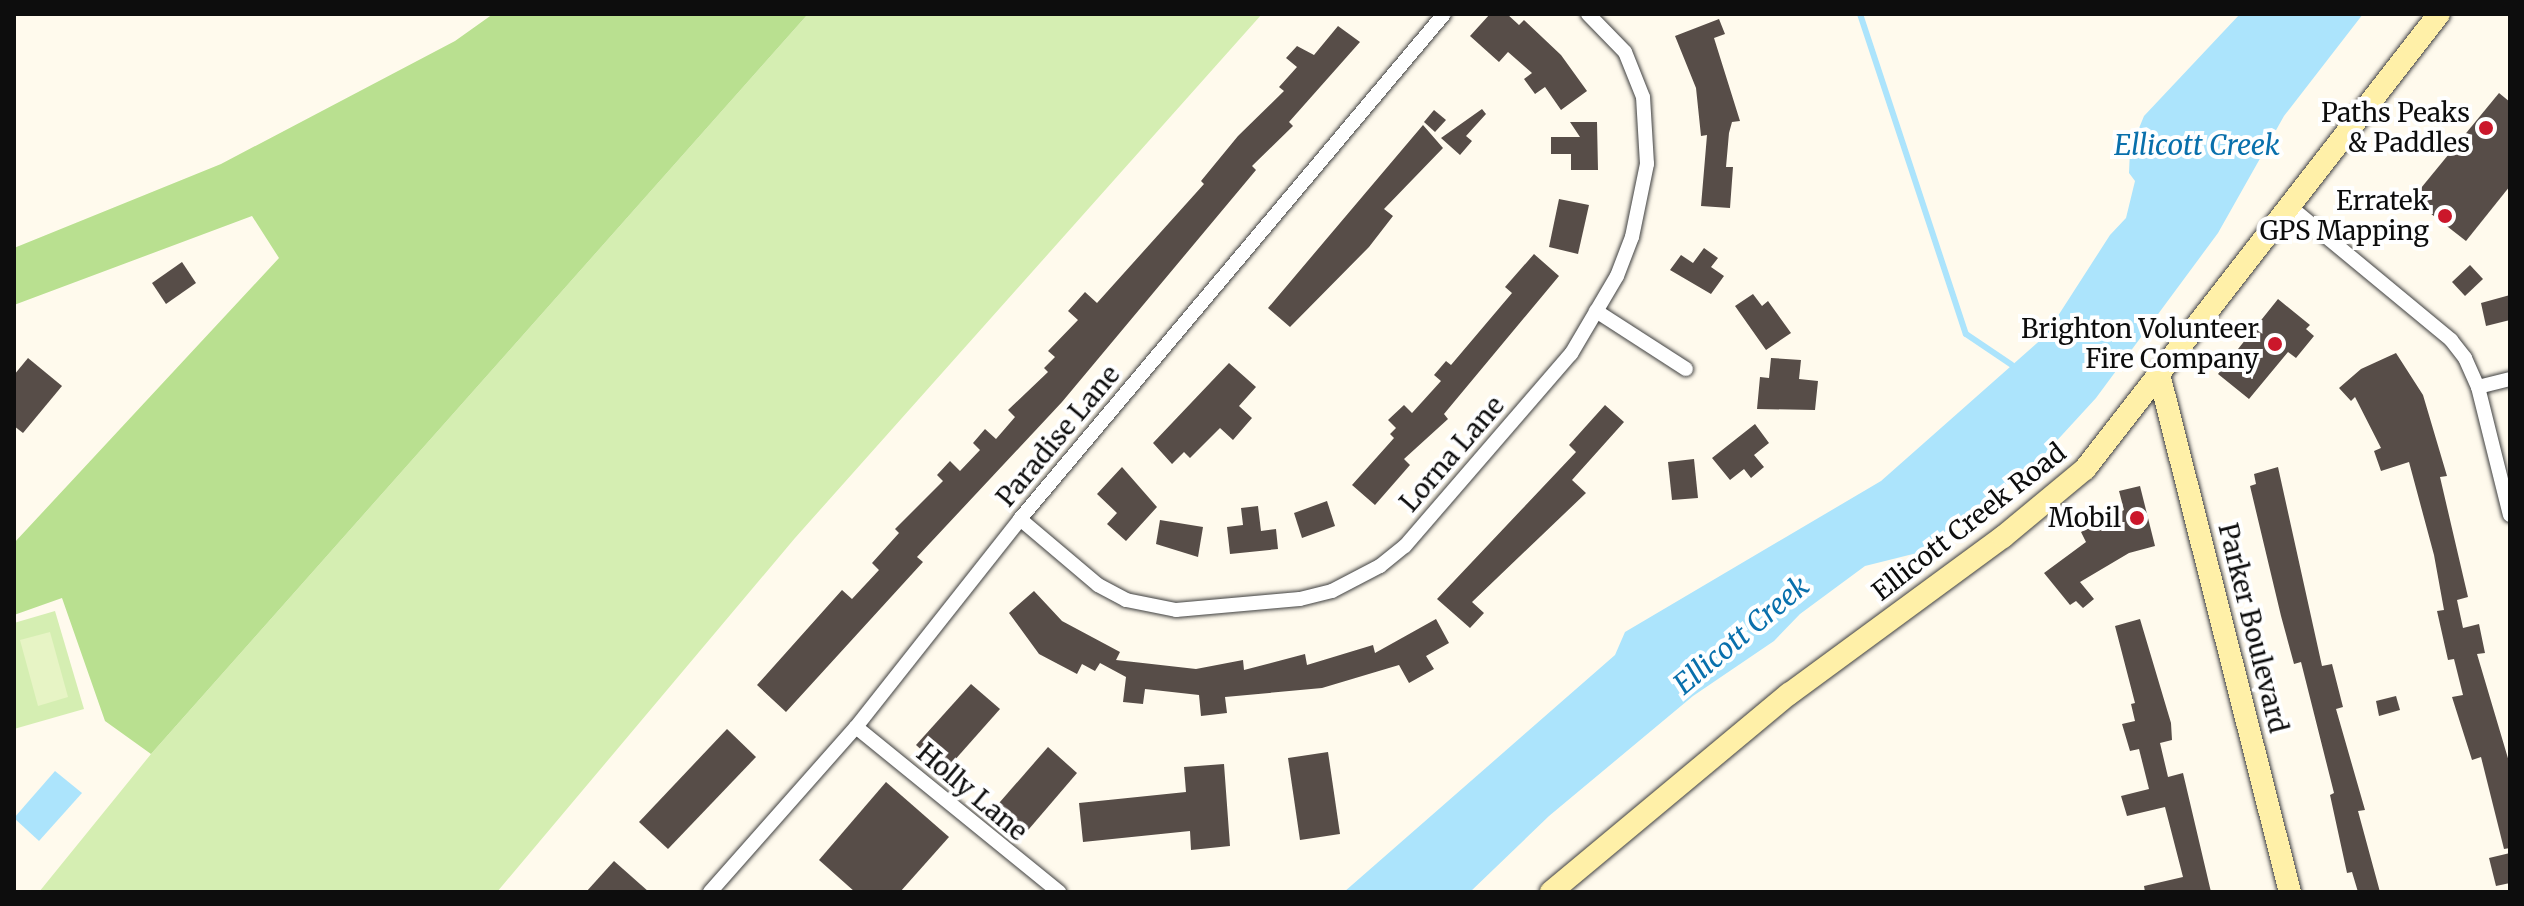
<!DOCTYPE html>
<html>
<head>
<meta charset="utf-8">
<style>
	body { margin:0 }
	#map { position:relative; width:2524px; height:906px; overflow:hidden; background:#fffaed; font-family:Merriweather,serif }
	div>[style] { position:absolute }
	.green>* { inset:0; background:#d5eeb2 }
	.forest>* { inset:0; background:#b9e090 }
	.pitch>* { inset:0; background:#e7f4c5 }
	.water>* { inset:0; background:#ace4fc }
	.stream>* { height:6px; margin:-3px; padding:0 3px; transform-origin:3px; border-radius:3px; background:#ace4fc }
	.building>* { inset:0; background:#574d48 }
	.roads { filter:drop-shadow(0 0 2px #404040) drop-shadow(0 0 2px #404040) }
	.street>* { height:14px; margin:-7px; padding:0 7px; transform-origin:7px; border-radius:7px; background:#fff }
	.secondary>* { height:22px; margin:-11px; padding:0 11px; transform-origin:11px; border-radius:11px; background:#fff0a8 }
	.dots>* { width:22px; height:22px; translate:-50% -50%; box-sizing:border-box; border:4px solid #fff; border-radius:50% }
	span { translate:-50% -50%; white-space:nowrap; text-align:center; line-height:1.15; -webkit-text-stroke:8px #fff; paint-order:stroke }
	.poi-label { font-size:26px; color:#0d0d0d }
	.right { translate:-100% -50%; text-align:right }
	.street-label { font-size:26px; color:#0d0d0d }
	.water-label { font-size:28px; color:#0970ac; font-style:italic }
	.frame { position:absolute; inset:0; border:16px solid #0d0d0d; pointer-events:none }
</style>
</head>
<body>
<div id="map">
	<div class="green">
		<i style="clip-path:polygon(808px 14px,1262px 14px,795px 538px,497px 892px,39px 892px,151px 754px)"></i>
		<i style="clip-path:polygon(55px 611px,84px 709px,14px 729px,14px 623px)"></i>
	</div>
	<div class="forest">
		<i style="clip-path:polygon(493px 14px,808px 14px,151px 754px,105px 721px,62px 598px,14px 615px,14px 543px,279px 258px,252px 216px,14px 305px,14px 248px,221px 164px,455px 41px)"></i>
	</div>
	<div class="pitch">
		<i style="clip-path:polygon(50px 632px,68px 697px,38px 706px,20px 640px)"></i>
	</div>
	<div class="water">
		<i style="clip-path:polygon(2240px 14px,2363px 14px,2284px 116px,2218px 233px,2096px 398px,2040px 459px,1917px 553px,1865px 566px,1800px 614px,1774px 641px,1693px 696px,1549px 816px,1470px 892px,1344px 892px,1615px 655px,1625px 632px,1881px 481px,2045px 336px,2110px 235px,2126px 218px,2135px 181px,2129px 173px,2130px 150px,2144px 116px)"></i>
		<i style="clip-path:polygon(55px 771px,82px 793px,39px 841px,14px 818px)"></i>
	</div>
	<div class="stream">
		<i style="left:1860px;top:14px;width:337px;rotate:71.7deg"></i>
		<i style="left:1966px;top:334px;width:55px;rotate:34deg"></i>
	</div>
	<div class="building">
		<i style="clip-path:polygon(1490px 14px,1507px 14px,1519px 25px,1524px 20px,1561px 55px,1587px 91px,1561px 110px,1545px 87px,1535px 94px,1524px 79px,1532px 73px,1508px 52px,1499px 62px,1470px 36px)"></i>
		<i style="clip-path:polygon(1719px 19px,1725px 34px,1714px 38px,1740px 121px,1732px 122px,1729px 133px,1726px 167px,1733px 167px,1730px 208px,1701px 206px,1707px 135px,1701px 136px,1696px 88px,1675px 36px)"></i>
		<i style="clip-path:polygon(1338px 26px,1360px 42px,1289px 122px,1293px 126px,1252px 166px,1256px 170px,1062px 402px,917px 557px,923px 562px,786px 712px,757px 685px,842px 590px,852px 599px,879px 570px,872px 563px,899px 533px,895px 529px,943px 481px,937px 475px,950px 461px,960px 471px,980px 450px,973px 443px,985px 429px,996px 439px,1015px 417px,1008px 410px,1048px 372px,1044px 368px,1055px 357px,1048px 351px,1078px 320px,1068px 311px,1085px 292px,1097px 303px,1204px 184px,1201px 181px,1238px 136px,1284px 91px,1279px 87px,1297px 67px,1286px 58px,1297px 46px,1314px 55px)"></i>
		<i style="clip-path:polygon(2499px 93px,2510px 102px,2510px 186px,2466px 241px,2412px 199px)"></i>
		<i style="clip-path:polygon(1482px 109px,1486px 114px,1466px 136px,1472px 141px,1460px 155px,1441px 138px)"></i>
		<i style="clip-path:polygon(1434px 110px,1446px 120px,1435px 132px,1424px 122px)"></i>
		<i style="clip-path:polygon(1570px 122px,1597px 122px,1598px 170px,1571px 170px,1571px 154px,1551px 154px,1551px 137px,1580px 137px)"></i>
		<i style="clip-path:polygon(1423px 125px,1443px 148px,1384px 209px,1393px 216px,1369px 247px,1290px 327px,1268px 308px)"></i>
		<i style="clip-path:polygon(1559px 199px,1589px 205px,1578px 254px,1549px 247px)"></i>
		<i style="clip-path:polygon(1704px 248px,1718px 258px,1711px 267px,1724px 276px,1711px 294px,1670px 270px,1681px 255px,1693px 263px)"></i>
		<i style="clip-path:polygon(1534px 254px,1559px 276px,1444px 414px,1448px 419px,1404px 459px,1410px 465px,1375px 505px,1352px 485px,1394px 438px,1390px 434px,1396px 428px,1388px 420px,1404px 405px,1412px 413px,1441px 381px,1434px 375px,1446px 361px,1451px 365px,1512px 293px,1505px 287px)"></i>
		<i style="clip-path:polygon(182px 262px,196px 283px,166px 304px,152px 283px)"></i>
		<i style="clip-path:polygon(2470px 265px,2483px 279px,2465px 296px,2452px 282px)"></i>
		<i style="clip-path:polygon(1753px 294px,1762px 306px,1768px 301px,1791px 333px,1766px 350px,1735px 306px)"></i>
		<i style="clip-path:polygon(2510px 295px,2510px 320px,2486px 326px,2481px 303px)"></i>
		<i style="clip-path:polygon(2278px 299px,2310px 325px,2306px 329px,2314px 336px,2296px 358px,2288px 352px,2249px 399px,2218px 374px)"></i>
		<i style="clip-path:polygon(2396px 353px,2423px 395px,2447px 476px,2440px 477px,2468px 597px,2457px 600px,2463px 628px,2479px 624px,2485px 653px,2477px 654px,2510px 765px,2510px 848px,2504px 849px,2481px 757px,2472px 760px,2452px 697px,2463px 695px,2454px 659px,2448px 660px,2437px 611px,2444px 610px,2434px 555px,2409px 462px,2381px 471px,2374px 451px,2381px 448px,2355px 397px,2351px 401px,2339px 388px,2361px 369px)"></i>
		<i style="clip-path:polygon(28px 358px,62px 386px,23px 433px,14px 426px,14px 375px)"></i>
		<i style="clip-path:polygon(1771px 358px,1801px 360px,1799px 379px,1818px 381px,1815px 410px,1757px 409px,1760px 377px,1769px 378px)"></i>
		<i style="clip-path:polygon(1229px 363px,1256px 387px,1239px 406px,1252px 418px,1233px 440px,1220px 428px,1190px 458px,1184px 452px,1172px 464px,1153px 443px)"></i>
		<i style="clip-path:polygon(1605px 405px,1624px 422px,1572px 480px,1586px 493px,1472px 602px,1484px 613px,1470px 628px,1437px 599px,1576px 452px,1569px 445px)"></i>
		<i style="clip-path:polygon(1755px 424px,1769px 443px,1754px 455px,1764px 467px,1751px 478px,1744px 469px,1730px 480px,1712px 458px)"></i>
		<i style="clip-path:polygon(1694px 459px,1698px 498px,1672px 500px,1668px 462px)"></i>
		<i style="clip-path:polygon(1122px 467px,1157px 507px,1126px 541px,1107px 524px,1117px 513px,1097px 494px)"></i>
		<i style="clip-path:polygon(2278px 467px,2322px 666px,2332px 664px,2343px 707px,2336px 709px,2365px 810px,2358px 811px,2380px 892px,2358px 892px,2352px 872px,2347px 873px,2330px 795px,2334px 793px,2301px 662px,2294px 664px,2281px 616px,2250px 486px,2256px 484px,2254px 474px)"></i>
		<i style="clip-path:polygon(2140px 486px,2155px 546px,2129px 553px,2080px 582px,2094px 599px,2083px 608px,2076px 601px,2070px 605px,2044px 573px,2086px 542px,2081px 532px,2124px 510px,2119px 491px)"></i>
		<i style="clip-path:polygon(1327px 501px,1335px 526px,1302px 538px,1294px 513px)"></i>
		<i style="clip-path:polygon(1258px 506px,1261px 531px,1276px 529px,1278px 549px,1230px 554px,1227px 527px,1243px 525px,1241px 508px)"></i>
		<i style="clip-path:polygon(1160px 520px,1203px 527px,1198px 557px,1156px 544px)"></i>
		<i style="clip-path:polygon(1034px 591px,1062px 621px,1120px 652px,1116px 660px,1196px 669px,1243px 660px,1244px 670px,1305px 654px,1307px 665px,1373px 645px,1375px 653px,1436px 619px,1449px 643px,1426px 656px,1434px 669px,1409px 683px,1399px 665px,1322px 688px,1225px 697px,1227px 713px,1201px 716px,1199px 695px,1145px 689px,1143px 704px,1123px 702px,1126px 677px,1100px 663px,1095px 671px,1082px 664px,1077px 674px,1039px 654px,1009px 613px)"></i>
		<i style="clip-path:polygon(2140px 619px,2171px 723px,2172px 740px,2160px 743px,2168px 777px,2183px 773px,2211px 892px,2145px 892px,2144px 886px,2183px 877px,2165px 807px,2127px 816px,2121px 796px,2149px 789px,2139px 749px,2130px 751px,2122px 724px,2135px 721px,2131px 704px,2135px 703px,2115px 626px)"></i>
		<i style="clip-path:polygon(971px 684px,1000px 709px,945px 771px,916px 745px)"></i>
		<i style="clip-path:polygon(2396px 696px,2400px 710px,2379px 716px,2376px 701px)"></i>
		<i style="clip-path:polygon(727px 729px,756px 757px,668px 849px,639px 822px)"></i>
		<i style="clip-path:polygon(1048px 747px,1077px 773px,1023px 836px,993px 810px)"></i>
		<i style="clip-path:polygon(1328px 752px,1340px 834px,1300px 840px,1288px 758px)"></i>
		<i style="clip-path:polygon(1224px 764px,1230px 846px,1191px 850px,1190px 831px,1083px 842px,1079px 803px,1186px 792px,1184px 767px)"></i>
		<i style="clip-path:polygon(886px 782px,949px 837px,900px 892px,855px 892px,819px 860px)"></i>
		<i style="clip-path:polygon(2510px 853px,2510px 883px,2496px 886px,2489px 858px)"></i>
		<i style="clip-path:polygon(614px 861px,649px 892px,586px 892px)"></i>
	</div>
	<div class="roads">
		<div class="street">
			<i style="left:2288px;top:205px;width:212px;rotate:39.6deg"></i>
			<i style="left:2451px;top:340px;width:23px;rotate:52deg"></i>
			<i style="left:2465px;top:358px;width:32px;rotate:66deg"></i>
			<i style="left:2478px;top:387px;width:132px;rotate:76deg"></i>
			<i style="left:1596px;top:311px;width:107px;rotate:32.8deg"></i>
			<i style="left:2478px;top:387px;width:33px;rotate:-14deg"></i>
			<i style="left:1020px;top:519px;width:102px;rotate:40.2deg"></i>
			<i style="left:1098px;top:585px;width:32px;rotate:28deg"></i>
			<i style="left:1126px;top:600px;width:51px;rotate:11.3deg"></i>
			<i style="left:1176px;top:610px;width:124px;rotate:-5.1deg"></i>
			<i style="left:1300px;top:599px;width:33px;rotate:-14deg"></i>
			<i style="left:1332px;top:591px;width:54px;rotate:-27.5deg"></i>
			<i style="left:1380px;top:566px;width:32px;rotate:-39deg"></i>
			<i style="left:1405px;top:546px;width:254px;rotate:-49.2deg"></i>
			<i style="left:1571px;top:354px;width:91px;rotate:-59.5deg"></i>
			<i style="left:1617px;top:276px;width:42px;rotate:-69deg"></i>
			<i style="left:1632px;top:237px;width:75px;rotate:-78.4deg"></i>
			<i style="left:1647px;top:164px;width:67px;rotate:-93.4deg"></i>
			<i style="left:1643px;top:97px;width:48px;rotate:-111.8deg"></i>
			<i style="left:1625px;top:52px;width:53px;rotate:-134.2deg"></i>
			<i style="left:856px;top:727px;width:262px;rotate:39.1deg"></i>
			<i style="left:710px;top:892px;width:220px;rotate:-48.5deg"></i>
			<i style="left:856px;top:727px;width:265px;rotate:-51.7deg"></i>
			<i style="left:1020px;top:519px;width:659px;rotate:-49.98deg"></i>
		</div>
		<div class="secondary">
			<i style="left:2160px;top:378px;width:530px;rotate:75.81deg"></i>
			<i style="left:1551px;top:892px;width:310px;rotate:-39.8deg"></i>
			<i style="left:1789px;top:694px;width:265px;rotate:-36.3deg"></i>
			<i style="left:2003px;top:537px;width:107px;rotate:-39.7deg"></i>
			<i style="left:2085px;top:469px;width:576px;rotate:-52.12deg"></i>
		</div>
	</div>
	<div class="dots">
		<i style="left:2486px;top:128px;background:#cb172b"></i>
		<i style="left:2445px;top:216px;background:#cb172b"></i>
		<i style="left:2275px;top:344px;background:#cb172b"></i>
		<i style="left:2137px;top:518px;background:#cb172b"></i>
	</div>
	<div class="poi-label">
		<span class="right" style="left:2470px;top:128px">Paths Peaks<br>&amp; Paddles</span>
		<span class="right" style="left:2429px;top:216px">Erratek<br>GPS Mapping</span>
		<span class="right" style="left:2259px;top:344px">Brighton Volunteer<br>Fire Company</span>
		<span class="right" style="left:2121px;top:518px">Mobil</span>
	</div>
	<div class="street-label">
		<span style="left:1058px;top:436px;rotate:-50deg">Paradise Lane</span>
		<span style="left:1452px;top:454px;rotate:-49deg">Lorna Lane</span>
		<span style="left:1969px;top:522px;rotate:-38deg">Ellicott Creek Road</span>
		<span style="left:2253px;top:628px;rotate:76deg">Parker Boulevard</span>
		<span style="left:972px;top:792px;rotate:40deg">Holly Lane</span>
	</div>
	<div class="water-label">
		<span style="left:2197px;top:145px">Ellicott Creek</span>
		<span style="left:1741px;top:635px;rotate:-40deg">Ellicott Creek</span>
	</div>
	<div class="frame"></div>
</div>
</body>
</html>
